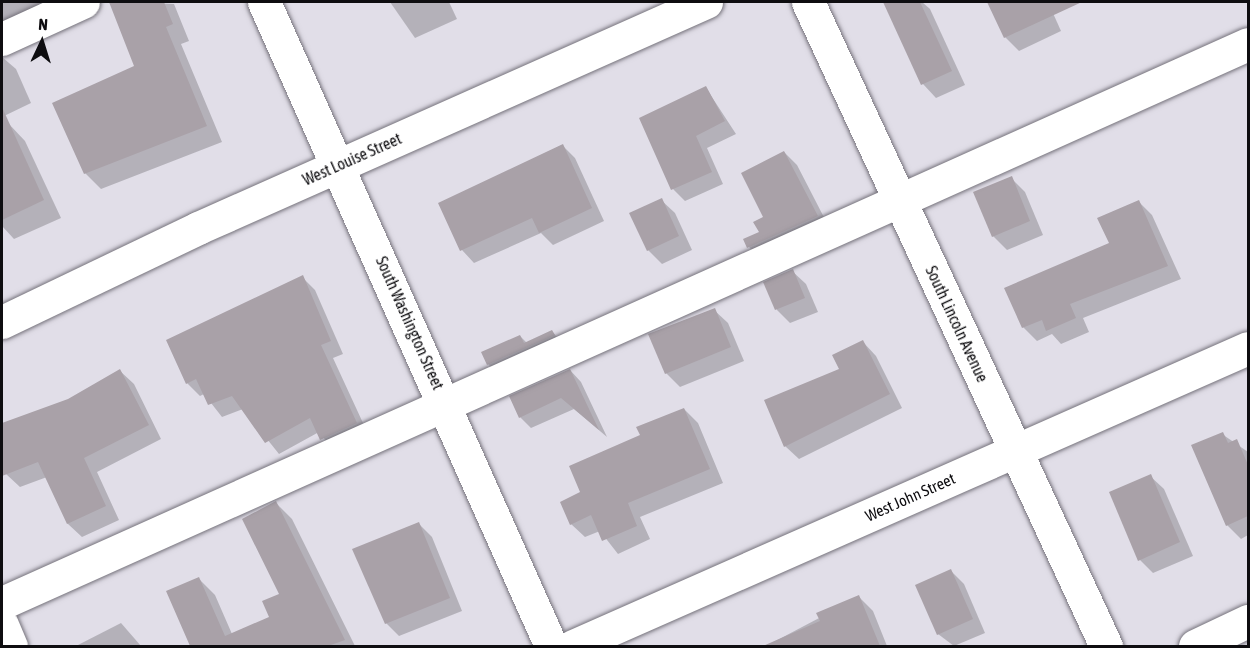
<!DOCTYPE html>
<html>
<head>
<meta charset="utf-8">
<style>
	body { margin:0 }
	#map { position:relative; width:1250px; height:648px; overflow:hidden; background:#e1dee8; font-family:"Asap Condensed",sans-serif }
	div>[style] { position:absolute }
	.shadow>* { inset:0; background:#0003 }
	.building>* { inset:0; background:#a9a1a8 }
	.roads { filter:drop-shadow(0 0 2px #75727b) drop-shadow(0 0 2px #75727b) }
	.minor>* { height:33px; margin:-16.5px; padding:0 16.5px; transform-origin:16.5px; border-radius:16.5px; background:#fff }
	span { translate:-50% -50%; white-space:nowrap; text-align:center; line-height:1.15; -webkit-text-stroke:4.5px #fff; paint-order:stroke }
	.street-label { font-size:16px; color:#0e0d10 }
	.frame { position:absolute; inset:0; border:3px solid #0e0d10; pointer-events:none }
	.north { position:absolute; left:12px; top:12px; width:60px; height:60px; -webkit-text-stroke:4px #fff; paint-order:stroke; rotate:4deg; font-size:16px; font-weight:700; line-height:24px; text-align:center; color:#0e0d10 }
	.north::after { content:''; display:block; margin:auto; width:21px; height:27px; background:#0e0d10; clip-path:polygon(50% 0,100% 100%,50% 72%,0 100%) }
</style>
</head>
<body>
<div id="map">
	<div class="shadow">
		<i style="clip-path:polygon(2px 2px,72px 2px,2px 36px)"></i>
		<i style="clip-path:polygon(124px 2px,174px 4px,189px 41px,181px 44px,222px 142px,101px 189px,85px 173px,136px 67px,112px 6px)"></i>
		<i style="clip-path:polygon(390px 2px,449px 2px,457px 19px,415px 38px)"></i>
		<i style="clip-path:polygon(902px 2px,922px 2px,930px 9px,965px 85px,936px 98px,923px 84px,888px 8px)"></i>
		<i style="clip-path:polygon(989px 2px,1048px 2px,1061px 31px,1019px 51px,1005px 37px)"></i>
		<i style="clip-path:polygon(2px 57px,16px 69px,31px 103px,2px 117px)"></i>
		<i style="clip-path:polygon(706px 88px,736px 134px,707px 148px,723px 184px,685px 201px,673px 189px)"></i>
		<i style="clip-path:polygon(8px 123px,25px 141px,61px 218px,14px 239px,2px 226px,2px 126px)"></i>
		<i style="clip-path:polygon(562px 145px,575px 158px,604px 221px,553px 245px,541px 233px,474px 263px,462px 250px,440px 204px)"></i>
		<i style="clip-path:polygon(784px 152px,797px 165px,830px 229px,762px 260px,749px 247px,761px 233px)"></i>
		<i style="clip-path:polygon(1011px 178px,1025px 192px,1043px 235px,1007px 250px,993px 236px)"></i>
		<i style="clip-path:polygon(661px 200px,675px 213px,692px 250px,662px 264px,648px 250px)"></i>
		<i style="clip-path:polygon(1139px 202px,1152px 215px,1181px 279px,1083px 318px,1089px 332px,1061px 344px,1052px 334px,1037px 341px,1023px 327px,1111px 244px)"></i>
		<i style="clip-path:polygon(792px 271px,806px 284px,818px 312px,790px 323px,777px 310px,765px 283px)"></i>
		<i style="clip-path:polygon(302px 277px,315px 290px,343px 354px,333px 358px,369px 436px,334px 451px,319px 432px,279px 454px,243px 409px,222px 417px,204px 394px,200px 396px,187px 383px)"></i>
		<i style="clip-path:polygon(714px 310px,728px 323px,744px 361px,680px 387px,666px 373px)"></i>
		<i style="clip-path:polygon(552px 332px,559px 339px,495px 371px,488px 364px,520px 336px,527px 343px)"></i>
		<i style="clip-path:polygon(863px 342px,876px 356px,902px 408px,799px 459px,785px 446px)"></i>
		<i style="clip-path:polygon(570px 370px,581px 382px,607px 437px,574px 409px,531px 428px,520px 417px)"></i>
		<i style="clip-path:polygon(120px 371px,134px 384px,161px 439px,97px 472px,119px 520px,82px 537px,68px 524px,47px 477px,20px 487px,6px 474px,2px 425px,68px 400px)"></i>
		<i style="clip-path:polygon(684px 409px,698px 423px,723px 483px,640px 517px,650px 539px,618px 554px,600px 531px,585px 537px,571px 524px,582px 493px,642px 436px)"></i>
		<i style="clip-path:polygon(1222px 434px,1248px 452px,1248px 535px,1241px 539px,1227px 525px)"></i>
		<i style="clip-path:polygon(1150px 476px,1164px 489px,1193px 556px,1153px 573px,1140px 560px)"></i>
		<i style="clip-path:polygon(276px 503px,292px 519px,355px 646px,192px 646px,168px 592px,199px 579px,215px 595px,232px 634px,271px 617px,281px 594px)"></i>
		<i style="clip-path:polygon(419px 524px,432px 537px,462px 611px,399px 636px,386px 623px)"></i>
		<i style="clip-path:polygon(951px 571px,964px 584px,985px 633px,954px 646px,938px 634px)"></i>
		<i style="clip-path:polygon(859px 597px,873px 611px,887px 646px,766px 646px)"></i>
		<i style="clip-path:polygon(121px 623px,141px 646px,76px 646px)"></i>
	</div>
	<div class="building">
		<i style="clip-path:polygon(109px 2px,164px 2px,173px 24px,166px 27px,207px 126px,84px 174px,52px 103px,134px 66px)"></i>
		<i style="clip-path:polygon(883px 2px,920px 2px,952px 71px,921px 85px)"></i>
		<i style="clip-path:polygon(987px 2px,1082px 2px,1004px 38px)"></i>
		<i style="clip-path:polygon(706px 86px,725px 121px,696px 136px,712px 172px,671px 190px,639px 118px)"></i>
		<i style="clip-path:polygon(2px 107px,44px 200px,2px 220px)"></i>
		<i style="clip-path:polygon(563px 144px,592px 208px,539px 233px,532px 218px,460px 251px,438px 203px)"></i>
		<i style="clip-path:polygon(784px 151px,818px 216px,747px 248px,743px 239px,759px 232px,753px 222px,763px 217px,741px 173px)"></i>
		<i style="clip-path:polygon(1012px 176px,1030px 221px,992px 237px,973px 192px)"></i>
		<i style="clip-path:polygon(662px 198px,679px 236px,647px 251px,629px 213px)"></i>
		<i style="clip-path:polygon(1139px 200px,1168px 266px,1070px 304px,1076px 318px,1046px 331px,1042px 320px,1022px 328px,1004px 288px,1109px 243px,1097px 218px)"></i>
		<i style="clip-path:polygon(793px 269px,805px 298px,775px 310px,763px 282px)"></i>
		<i style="clip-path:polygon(303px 275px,331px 341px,321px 345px,357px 423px,320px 440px,310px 418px,265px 443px,232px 396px,208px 405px,196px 379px,186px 384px,166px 340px)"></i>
		<i style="clip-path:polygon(715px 308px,731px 347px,665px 374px,648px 334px)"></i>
		<i style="clip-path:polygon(552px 330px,555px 335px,487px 365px,481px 352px,520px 335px,524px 343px)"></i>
		<i style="clip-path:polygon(863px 340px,890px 394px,784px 447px,764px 400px,839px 369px,832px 355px)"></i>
		<i style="clip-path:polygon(120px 369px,149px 425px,84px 458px,106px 506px,67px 524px,38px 462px,2px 476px,2px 423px,68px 399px)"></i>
		<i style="clip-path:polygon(570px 369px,599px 430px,561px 398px,519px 418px,509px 396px)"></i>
		<i style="clip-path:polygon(684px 408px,710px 469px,628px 503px,637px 526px,602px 541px,591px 515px,570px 525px,560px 502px,580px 492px,569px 466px,640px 435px,636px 427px)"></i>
		<i style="clip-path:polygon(1223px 432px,1228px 443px,1237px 439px,1248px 465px,1248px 516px,1226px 526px,1191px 445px)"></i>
		<i style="clip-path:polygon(1151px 474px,1180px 542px,1138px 561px,1109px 492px)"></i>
		<i style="clip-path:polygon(276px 501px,345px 640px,328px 646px,190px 646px,166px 591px,199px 577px,225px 636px,269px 617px,262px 601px,279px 594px,242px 519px)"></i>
		<i style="clip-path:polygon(419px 522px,450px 598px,385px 624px,352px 549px)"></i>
		<i style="clip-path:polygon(951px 569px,973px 619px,937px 635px,915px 585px)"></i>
		<i style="clip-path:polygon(859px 595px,880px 646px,763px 646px,820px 621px,816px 613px)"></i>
	</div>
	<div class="roads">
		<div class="minor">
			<i style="left:264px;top:2px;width:705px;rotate:65.98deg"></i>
			<i style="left:808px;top:2px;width:710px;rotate:65.17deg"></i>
			<i style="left:2px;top:39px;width:89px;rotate:-24.6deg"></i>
			<i style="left:2px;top:322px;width:217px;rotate:-25.6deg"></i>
			<i style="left:198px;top:228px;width:556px;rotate:-23.98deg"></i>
			<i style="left:2px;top:603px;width:1366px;rotate:-24.16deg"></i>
			<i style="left:2px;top:625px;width:23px;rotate:67deg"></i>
			<i style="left:573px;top:646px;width:738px;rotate:-23.82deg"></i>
			<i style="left:1195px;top:646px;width:59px;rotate:-25.3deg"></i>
		</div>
	</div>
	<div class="street-label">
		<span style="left:352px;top:159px;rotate:-24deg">West Louise Street</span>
		<span style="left:410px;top:323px;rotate:66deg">South Washington Street</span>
		<span style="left:957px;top:324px;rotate:65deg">South Lincoln Avenue</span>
		<span style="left:910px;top:497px;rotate:-24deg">West John Street</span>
	</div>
	<div class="frame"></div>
	<div class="north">N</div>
</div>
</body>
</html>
